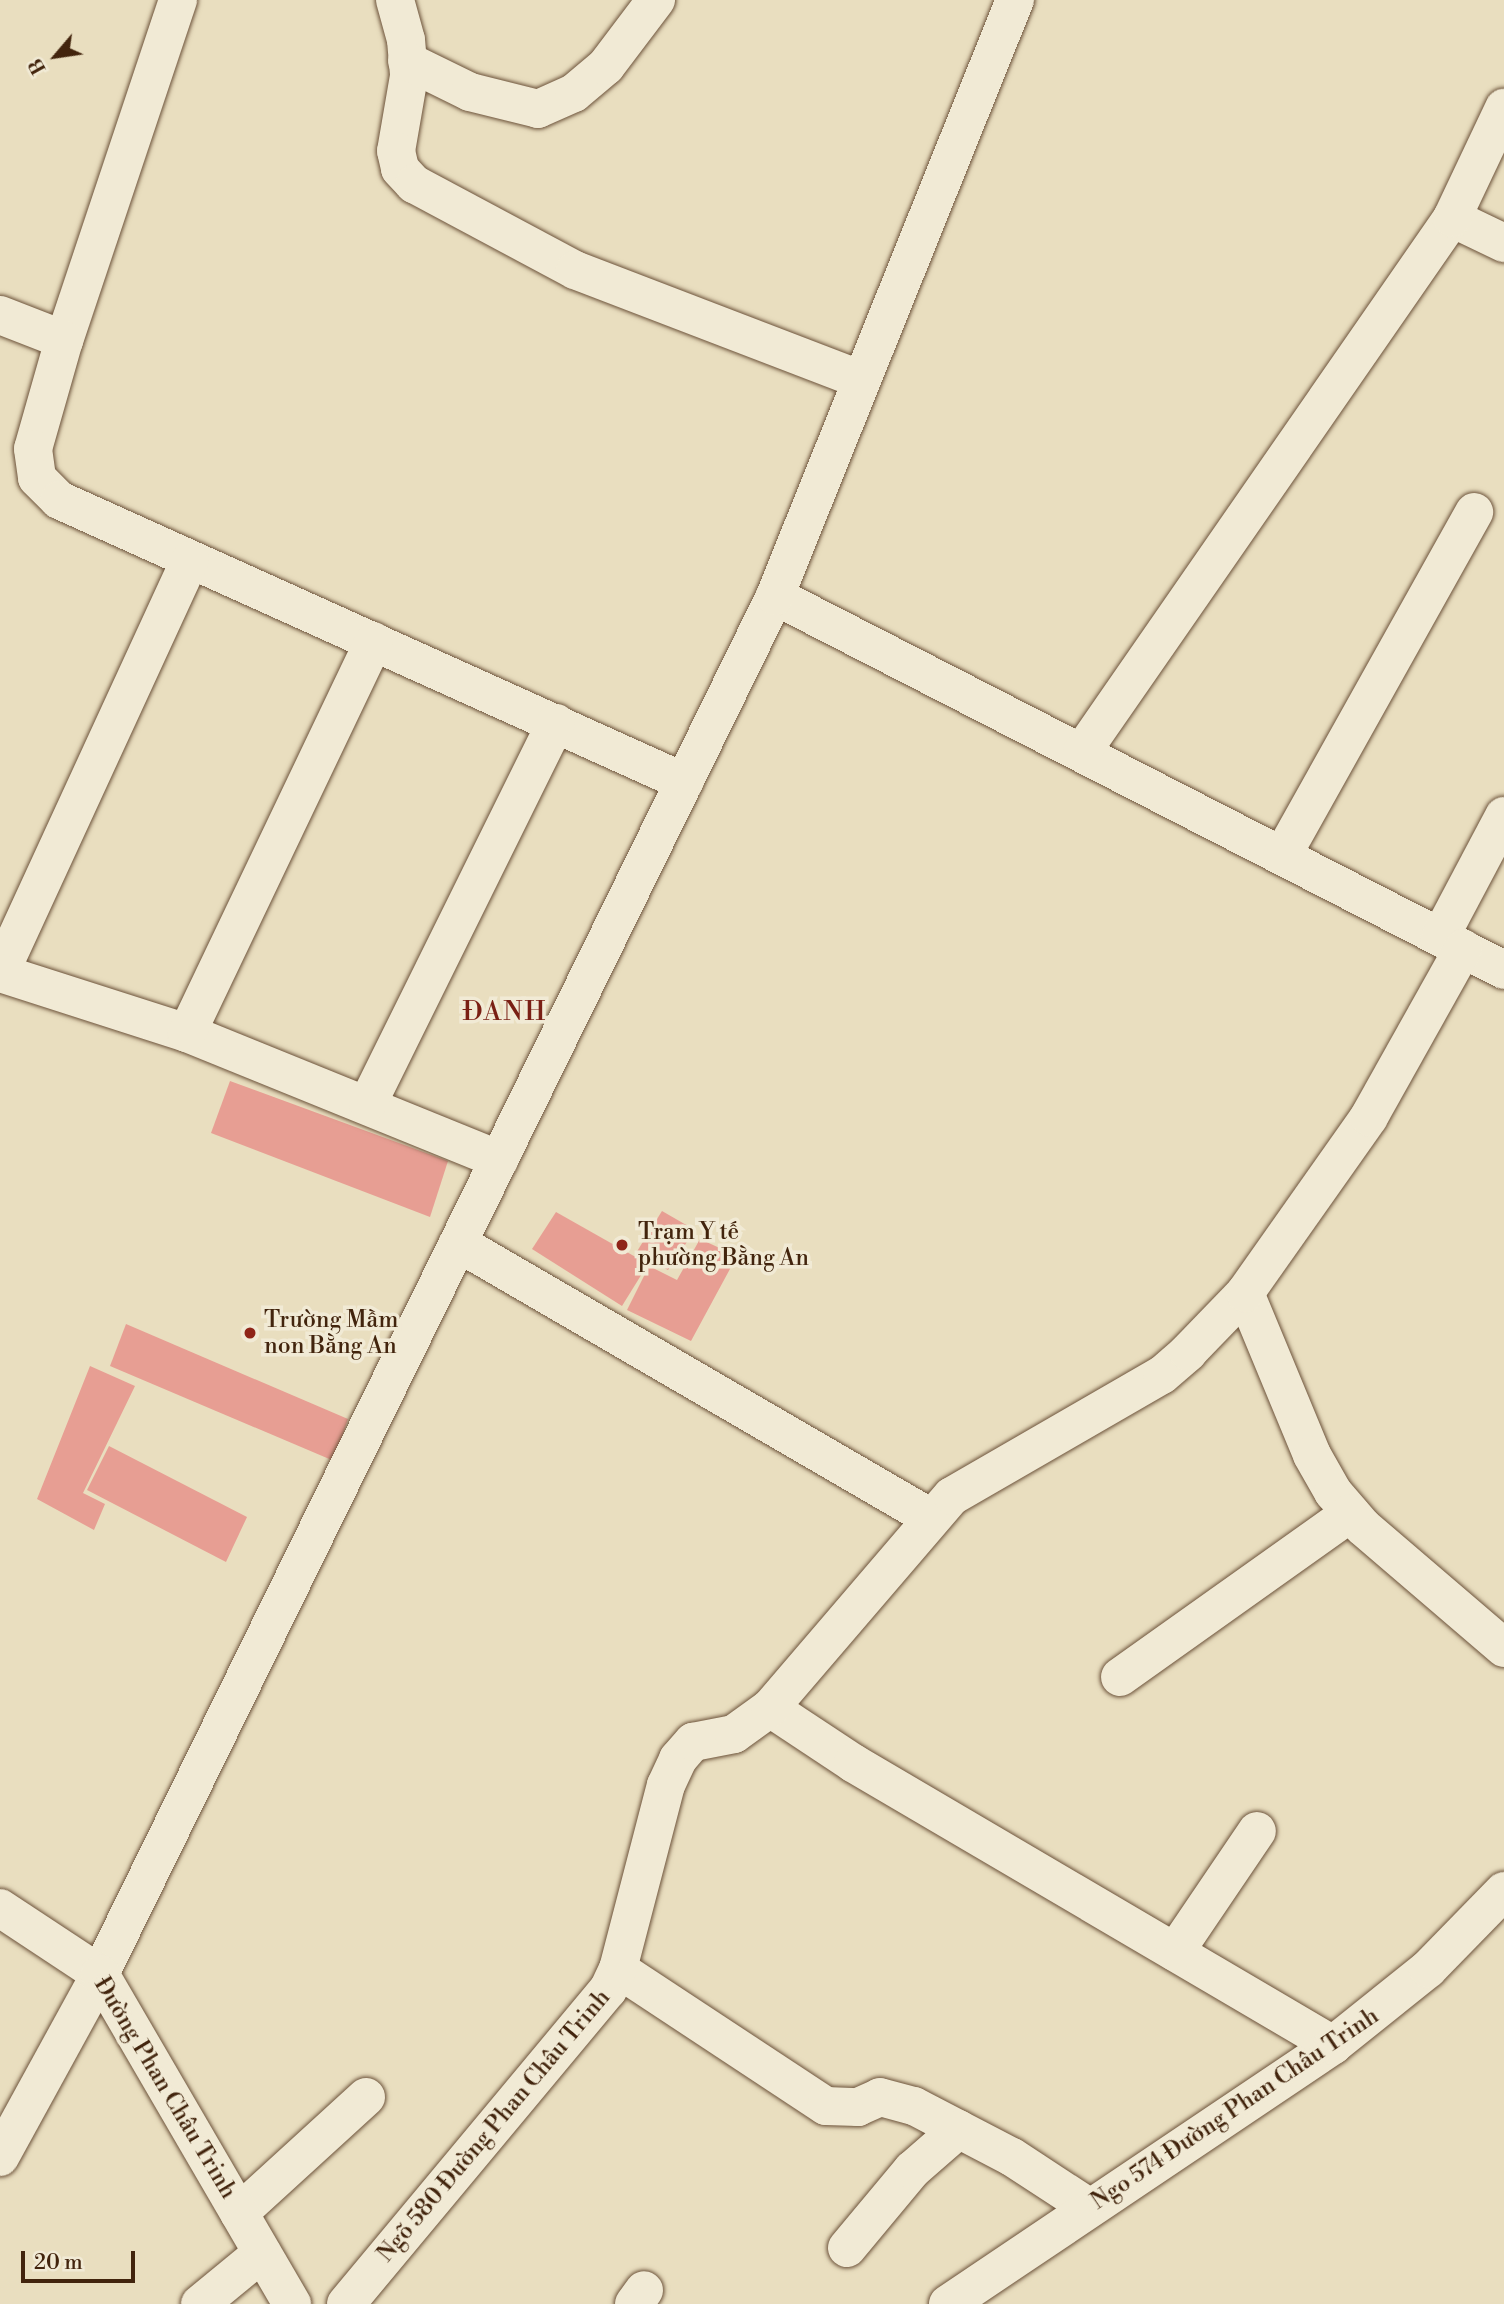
<!DOCTYPE html>
<html>
<head>
<meta charset="utf-8">
<style>
	body { margin:0 }
	#map { position:relative; width:1504px; height:2304px; overflow:hidden; background:#e9debf; font-family:"Libre Bodoni",serif }
	div>[style] { position:absolute }
	.building>* { inset:0; background:#e79e93 }
	.roads { filter:drop-shadow(0 0 2px #6c523a) drop-shadow(0 0 2px #6c523a) }
	.minor>* { height:38px; margin:-19px; padding:0 19px; transform-origin:19px; border-radius:19px; background:#f1ead5 }
	.tertiary>* { height:38px; margin:-19px; padding:0 19px; transform-origin:19px; border-radius:19px; background:#f1ead5 }
	.secondary>* { height:38px; margin:-19px; padding:0 19px; transform-origin:19px; border-radius:19px; background:#f1ead5 }
	.dots>* { width:19px; height:19px; translate:-50% -50%; box-sizing:border-box; border:4px solid #f1ead5; border-radius:50% }
	span { translate:-50% -50%; white-space:nowrap; text-align:center; line-height:1.15; -webkit-text-stroke:7px #f1ead5; paint-order:stroke }
	.poi-label { font-size:23px; color:#42240d }
	.left { translate:0 -50%; text-align:left }
	.street-label { font-size:23px; color:#42240d }
	.quarter-label { font-size:26px; color:#7a1f14; letter-spacing:2px }
	.north { position:absolute; left:21px; top:21px; width:70px; height:70px; -webkit-text-stroke:5px #f1ead5; paint-order:stroke; rotate:241deg; font-size:19px; font-weight:700; line-height:28px; text-align:center; color:#42240d }
	.north::after { content:''; display:block; margin:auto; width:24px; height:32px; background:#42240d; clip-path:polygon(50% 0,100% 100%,50% 72%,0 100%) }
	.scale { position:absolute; left:21px; top:2251px; width:114px; height:32px; box-sizing:border-box; border:4px solid #42240d; border-top:0; padding-left:9px; font-size:21px; line-height:24px; white-space:nowrap; color:#42240d; -webkit-text-stroke:5px #f1ead5; paint-order:stroke }
</style>
</head>
<body>
<div id="map">
	<div class="building">
		<i style="clip-path:polygon(230px 1081px,448px 1161px,430px 1217px,211px 1133px)"></i>
		<i style="clip-path:polygon(662px 1211px,695px 1230px,668px 1270px,636px 1253px)"></i>
		<i style="clip-path:polygon(556px 1212px,648px 1264px,622px 1306px,532px 1249px)"></i>
		<i style="clip-path:polygon(700px 1239px,737px 1256px,691px 1341px,627px 1310px,649px 1266px,677px 1280px)"></i>
		<i style="clip-path:polygon(126px 1324px,348px 1419px,334px 1461px,110px 1366px)"></i>
		<i style="clip-path:polygon(90px 1366px,135px 1386px,83px 1493px,105px 1504px,94px 1530px,37px 1499px)"></i>
		<i style="clip-path:polygon(109px 1446px,247px 1517px,226px 1562px,87px 1490px)"></i>
	</div>
	<div class="roads">
		<div class="minor">
			<i style="left:178px;top:0;width:359px;rotate:108.5deg"></i>
			<i style="left:64px;top:340px;width:113px;rotate:105.9deg"></i>
			<i style="left:33px;top:449px;width:29px;rotate:82deg"></i>
			<i style="left:37px;top:478px;width:31px;rotate:45deg"></i>
			<i style="left:59px;top:500px;width:686px;rotate:24.28deg"></i>
			<i style="left:395px;top:0;width:41px;rotate:74.6deg"></i>
			<i style="left:406px;top:40px;width:36px;rotate:85deg"></i>
			<i style="left:409px;top:76px;width:76px;rotate:99.8deg"></i>
			<i style="left:396px;top:151px;width:18px;rotate:77deg"></i>
			<i style="left:400px;top:169px;width:21px;rotate:47deg"></i>
			<i style="left:414px;top:184px;width:183px;rotate:28.1deg"></i>
			<i style="left:575px;top:270px;width:307px;rotate:21deg"></i>
			<i style="left:407px;top:61px;width:70px;rotate:26.2deg"></i>
			<i style="left:470px;top:92px;width:70px;rotate:14deg"></i>
			<i style="left:538px;top:109px;width:39px;rotate:-24deg"></i>
			<i style="left:574px;top:93px;width:42px;rotate:-40.2deg"></i>
			<i style="left:606px;top:66px;width:83px;rotate:-52.9deg"></i>
			<i style="left:1452px;top:218px;width:58px;rotate:25.7deg"></i>
			<i style="left:0;top:315px;width:69px;rotate:21.3deg"></i>
			<i style="left:190px;top:560px;width:455px;rotate:114.7deg"></i>
			<i style="left:0;top:973px;width:196px;rotate:17.8deg"></i>
			<i style="left:187px;top:1033px;width:337px;rotate:22.1deg"></i>
			<i style="left:775px;top:596px;width:819px;rotate:27.16deg"></i>
			<i style="left:1082px;top:752px;width:650px;rotate:-55.28deg"></i>
			<i style="left:1452px;top:218px;width:122px;rotate:-64.7deg"></i>
			<i style="left:1282px;top:856px;width:394px;rotate:-60.8deg"></i>
			<i style="left:1440px;top:937px;width:137px;rotate:-62.1deg"></i>
			<i style="left:187px;top:1033px;width:434px;rotate:-64.5deg"></i>
			<i style="left:368px;top:1103px;width:424px;rotate:-63.7deg"></i>
			<i style="left:458px;top:1243px;width:547px;rotate:30.17deg"></i>
			<i style="left:1245px;top:1293px;width:175px;rotate:67.5deg"></i>
			<i style="left:1312px;top:1455px;width:43px;rotate:60.4deg"></i>
			<i style="left:1333px;top:1492px;width:46px;rotate:49.4deg"></i>
			<i style="left:1363px;top:1527px;width:186px;rotate:40.6deg"></i>
			<i style="left:1120px;top:1677px;width:283px;rotate:-35.4deg"></i>
			<i style="left:770px;top:1708px;width:100px;rotate:33.5deg"></i>
			<i style="left:853px;top:1763px;width:557px;rotate:30.43deg"></i>
			<i style="left:1175px;top:1952px;width:146px;rotate:-55.9deg"></i>
			<i style="left:618px;top:1969px;width:249px;rotate:33.4deg"></i>
			<i style="left:826px;top:2106px;width:32px;rotate:2deg"></i>
			<i style="left:858px;top:2107px;width:24px;rotate:-24deg"></i>
			<i style="left:880px;top:2097px;width:35px;rotate:15deg"></i>
			<i style="left:914px;top:2106px;width:110px;rotate:27.5deg"></i>
			<i style="left:1012px;top:2157px;width:93px;rotate:33.2deg"></i>
			<i style="left:239px;top:2213px;width:172px;rotate:-42.4deg"></i>
			<i style="left:847px;top:2248px;width:102px;rotate:-50.2deg"></i>
			<i style="left:912px;top:2170px;width:62px;rotate:-41.1deg"></i>
			<i style="left:200px;top:2304px;width:80px;rotate:-39.4deg"></i>
			<i style="left:346px;top:2304px;width:409px;rotate:-50.2deg"></i>
			<i style="left:608px;top:1990px;width:23px;rotate:-65deg"></i>
			<i style="left:618px;top:1969px;width:190px;rotate:-75.4deg"></i>
			<i style="left:666px;top:1785px;width:29px;rotate:-65deg"></i>
			<i style="left:678px;top:1759px;width:23px;rotate:-49deg"></i>
			<i style="left:693px;top:1742px;width:42px;rotate:-11deg"></i>
			<i style="left:734px;top:1734px;width:44px;rotate:-35.8deg"></i>
			<i style="left:770px;top:1708px;width:279px;rotate:-49.4deg"></i>
			<i style="left:952px;top:1496px;width:242px;rotate:-30deg"></i>
			<i style="left:1162px;top:1375px;width:35px;rotate:-41deg"></i>
			<i style="left:1188px;top:1352px;width:82px;rotate:-46deg"></i>
			<i style="left:1245px;top:1293px;width:215px;rotate:-54.8deg"></i>
			<i style="left:1369px;top:1117px;width:193px;rotate:-60.8deg"></i>
			<i style="left:634px;top:2304px;width:17px;rotate:-54deg"></i>
			<i style="left:948px;top:2304px;width:464px;rotate:-33.9deg"></i>
			<i style="left:1333px;top:2045px;width:122px;rotate:-38.7deg"></i>
			<i style="left:1428px;top:1969px;width:109px;rotate:-45.7deg"></i>
		</div>
		<div class="tertiary">
			<i style="left:0;top:2157px;width:209px;rotate:-61.3deg"></i>
			<i style="left:100px;top:1974px;width:1534px;rotate:-63.9deg"></i>
			<i style="left:775px;top:596px;width:643px;rotate:-68.07deg"></i>
		</div>
		<div class="secondary">
			<i style="left:0;top:1908px;width:120px;rotate:33.4deg"></i>
			<i style="left:100px;top:1974px;width:382px;rotate:59.8deg"></i>
		</div>
	</div>
	<div class="dots">
		<i style="left:622px;top:1245px;background:#8f2418"></i>
		<i style="left:250px;top:1333px;background:#8f2418"></i>
	</div>
	<div class="poi-label">
		<span class="left" style="left:638px;top:1245px">Trạm Y tế<br>phường Bằng An</span>
		<span class="left" style="left:264px;top:1333px">Trường Mầm<br>non Bằng An</span>
	</div>
	<div class="street-label">
		<span style="left:165px;top:2088px;rotate:59deg">Đường Phan Châu Trinh</span>
		<span style="left:1235px;top:2109px;rotate:-34deg">Ngo 574 Đường Phan Châu Trinh</span>
		<span style="left:494px;top:2126px;rotate:-50deg">Ngõ 580 Đường Phan Châu Trinh</span>
	</div>
	<div class="quarter-label">
		<span style="left:505px;top:1013px">ĐANH</span>
	</div>
	<div class="north">B</div>
	<div class="scale">20 m</div>
</div>
</body>
</html>
